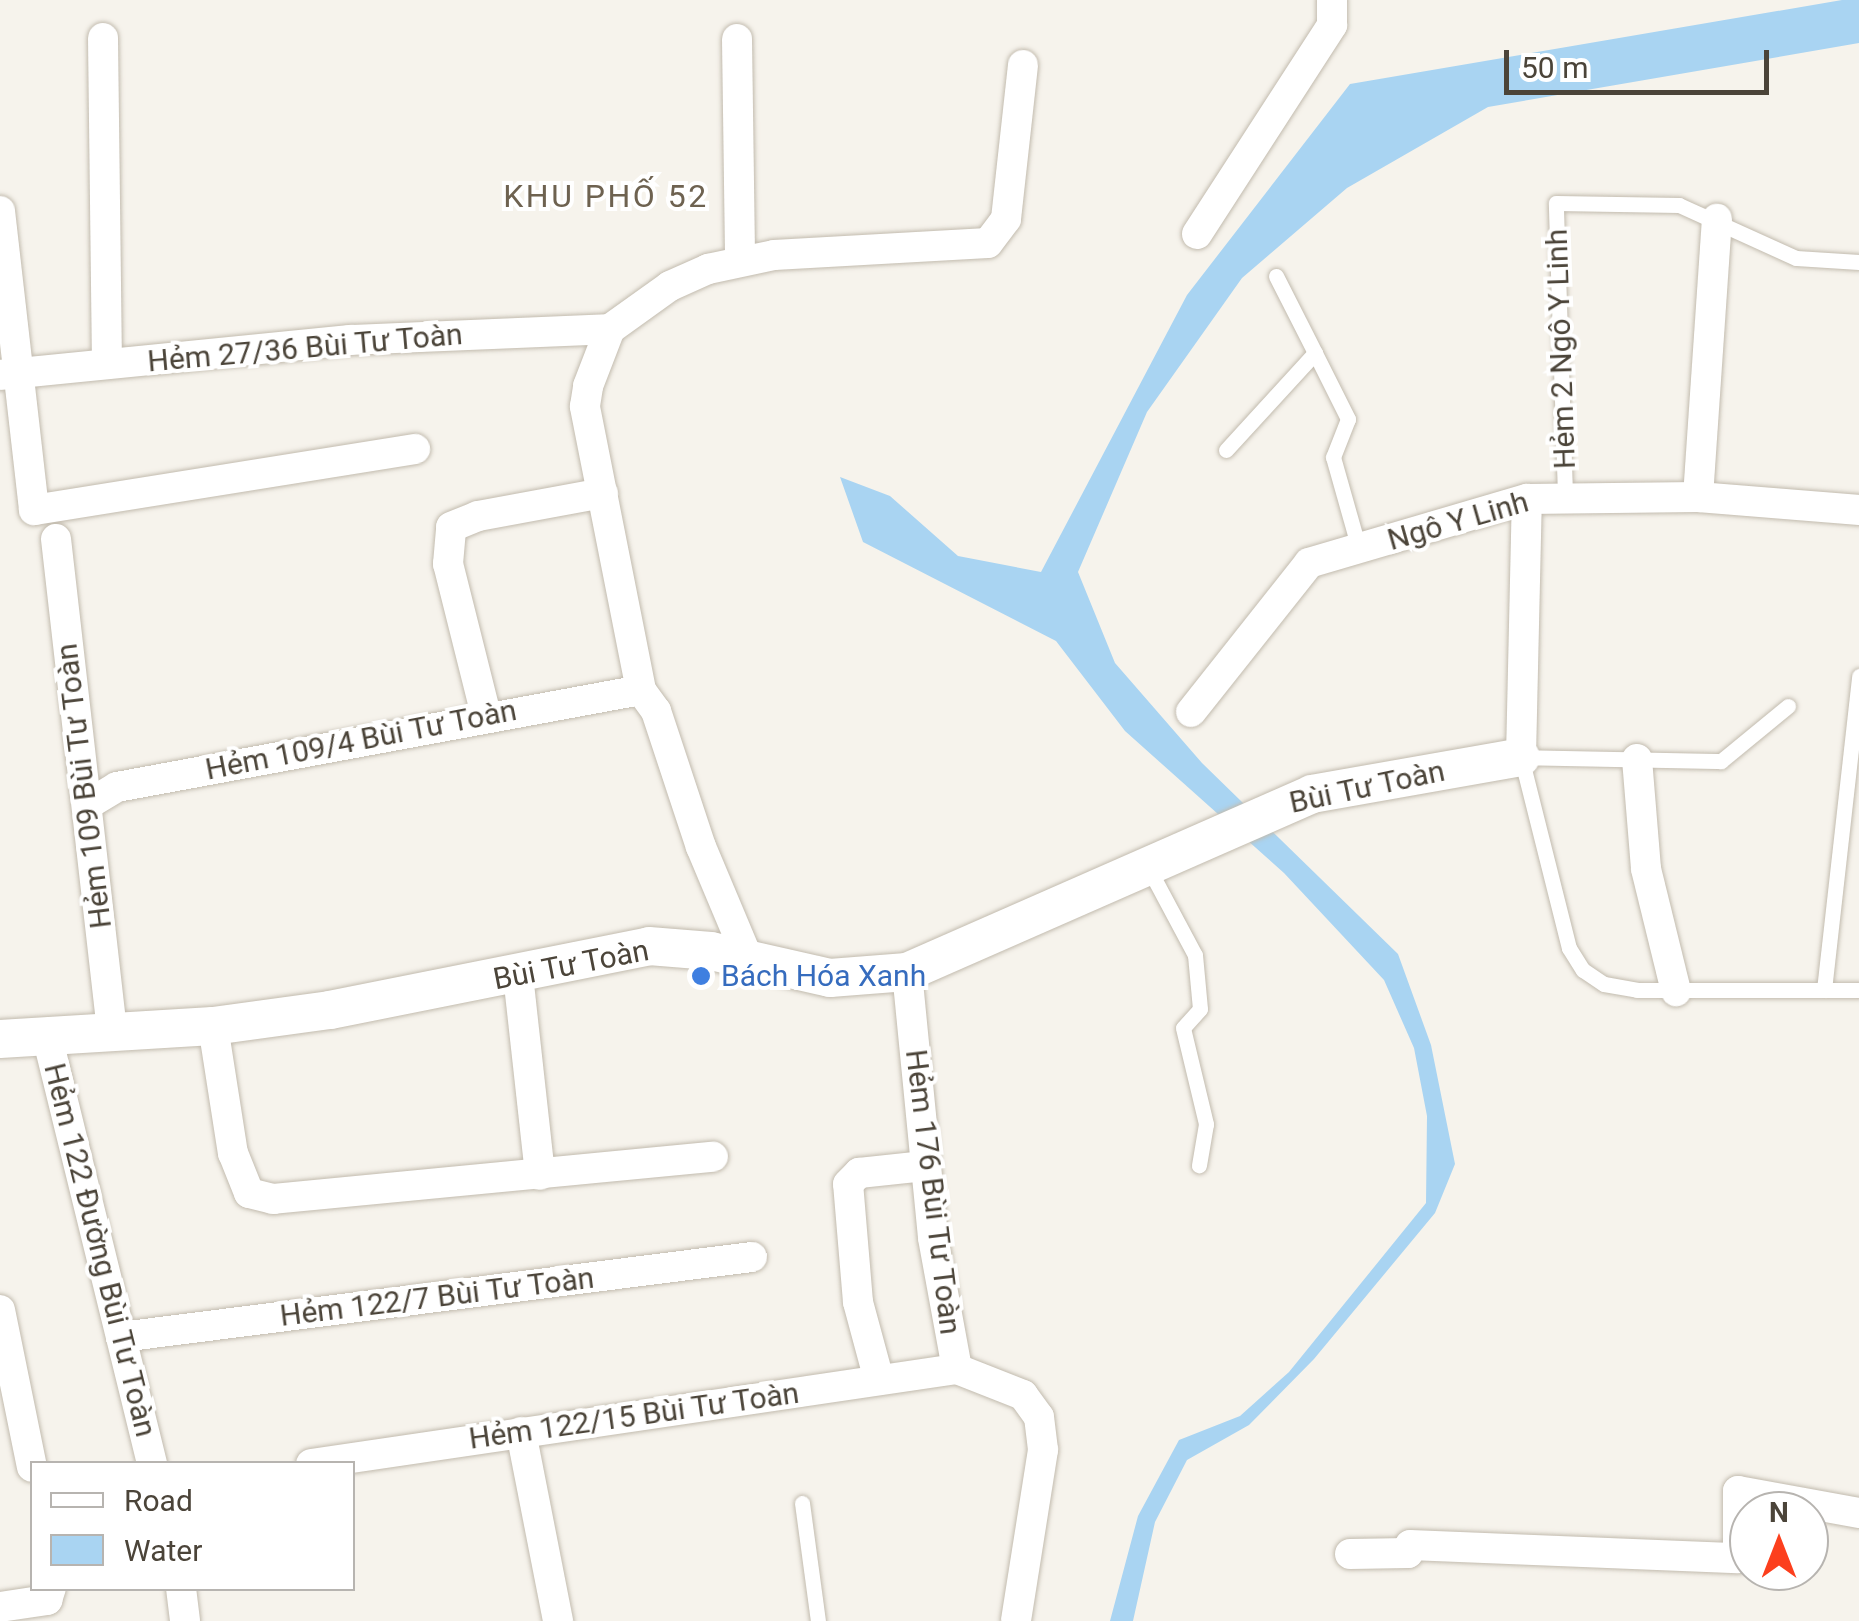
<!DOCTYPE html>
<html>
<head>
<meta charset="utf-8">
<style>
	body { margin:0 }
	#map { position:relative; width:1859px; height:1621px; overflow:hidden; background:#f6f3ec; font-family:Roboto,sans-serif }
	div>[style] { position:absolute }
	.water>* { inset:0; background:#a9d4f2 }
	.roads { filter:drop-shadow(0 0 2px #c2bbae) drop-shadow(0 0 2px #c2bbae) }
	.service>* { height:15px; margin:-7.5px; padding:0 7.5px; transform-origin:7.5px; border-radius:7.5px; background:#fff }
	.minor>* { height:30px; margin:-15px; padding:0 15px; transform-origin:15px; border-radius:15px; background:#fff }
	.tertiary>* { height:38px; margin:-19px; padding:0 19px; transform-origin:19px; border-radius:19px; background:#fff }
	.dots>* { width:28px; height:28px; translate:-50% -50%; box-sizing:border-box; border:5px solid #fff; border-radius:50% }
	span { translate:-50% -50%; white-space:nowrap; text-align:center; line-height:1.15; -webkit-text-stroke:8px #fff; paint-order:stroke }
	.street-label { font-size:30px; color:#4b4439 }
	.shop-label { font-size:30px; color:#366cbe }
	.left { translate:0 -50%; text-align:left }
	.neighbourhood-label { font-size:32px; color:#6e6250; letter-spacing:2.5px }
	.legend { position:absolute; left:30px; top:1461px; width:325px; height:130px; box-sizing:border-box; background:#fff; border:2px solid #b7b4b0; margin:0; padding:12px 18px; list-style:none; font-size:30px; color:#4b4439 }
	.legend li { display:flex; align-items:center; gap:20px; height:50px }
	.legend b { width:50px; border:2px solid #b7b4b0 }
	.north { position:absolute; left:1729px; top:1491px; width:100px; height:100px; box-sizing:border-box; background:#fff; border:2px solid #b7b4b0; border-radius:50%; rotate:0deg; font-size:28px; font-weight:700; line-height:40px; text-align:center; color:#4b4439 }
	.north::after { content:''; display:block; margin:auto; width:35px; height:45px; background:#fc3f1d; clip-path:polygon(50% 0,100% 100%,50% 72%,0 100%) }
	.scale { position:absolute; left:1504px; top:50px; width:265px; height:45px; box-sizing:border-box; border:5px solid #4b4439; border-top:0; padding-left:12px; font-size:30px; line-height:35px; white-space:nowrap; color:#4b4439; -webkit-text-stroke:8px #fff; paint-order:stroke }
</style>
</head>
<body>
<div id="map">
	<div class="water">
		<i style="clip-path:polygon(1842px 0,1859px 0,1859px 43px,1488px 107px,1347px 188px,1242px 278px,1147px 412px,1078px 572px,1115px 663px,1202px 763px,1398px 954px,1431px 1045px,1455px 1164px,1435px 1213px,1314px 1359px,1249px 1425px,1187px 1460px,1155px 1522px,1133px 1621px,1110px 1621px,1138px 1516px,1179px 1440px,1240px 1416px,1289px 1372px,1426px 1203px,1427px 1116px,1414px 1048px,1384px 980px,1284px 873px,1125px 731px,1056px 641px,863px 542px,840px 477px,890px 496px,958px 556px,1041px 572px,1187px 295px,1350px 84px)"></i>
	</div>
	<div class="roads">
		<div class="service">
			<i style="left:1276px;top:276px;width:86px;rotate:63.1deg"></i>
			<i style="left:1226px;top:450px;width:132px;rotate:-47.5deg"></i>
			<i style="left:1315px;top:353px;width:74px;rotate:63.4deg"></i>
			<i style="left:1348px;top:419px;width:41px;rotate:111.5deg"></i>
			<i style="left:1333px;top:457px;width:96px;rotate:74.2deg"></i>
			<i style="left:1565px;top:495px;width:292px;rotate:-91.8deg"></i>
			<i style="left:1556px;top:203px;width:123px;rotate:0.9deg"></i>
			<i style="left:1679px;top:205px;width:128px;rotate:24.4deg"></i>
			<i style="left:1796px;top:258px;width:63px;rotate:3.6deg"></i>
			<i style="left:1788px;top:706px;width:87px;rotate:140.6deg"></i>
			<i style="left:1721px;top:761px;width:200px;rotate:-178.9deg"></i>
			<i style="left:1521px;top:757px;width:197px;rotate:75.9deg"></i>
			<i style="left:1569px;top:948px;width:26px;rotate:58deg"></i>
			<i style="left:1583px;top:970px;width:25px;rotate:34deg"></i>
			<i style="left:1604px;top:984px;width:34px;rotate:10deg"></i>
			<i style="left:1637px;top:990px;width:222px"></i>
			<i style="left:1148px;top:867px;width:100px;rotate:61.9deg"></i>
			<i style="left:1195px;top:955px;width:54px;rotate:84.7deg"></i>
			<i style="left:1200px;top:1009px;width:25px;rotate:132deg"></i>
			<i style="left:1183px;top:1028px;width:99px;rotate:76.5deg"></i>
			<i style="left:1206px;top:1124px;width:42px;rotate:99.7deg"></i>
			<i style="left:1824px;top:990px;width:316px;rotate:-83.6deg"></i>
			<i style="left:802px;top:1503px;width:119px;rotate:82.3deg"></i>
		</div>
		<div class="minor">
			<i style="left:103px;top:38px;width:326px;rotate:89.3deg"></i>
			<i style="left:737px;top:39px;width:221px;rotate:89.2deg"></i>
			<i style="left:0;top:211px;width:301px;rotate:83.5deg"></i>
			<i style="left:34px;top:510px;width:386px;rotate:-9.1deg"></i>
			<i style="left:1197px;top:234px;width:249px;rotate:-57.1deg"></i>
			<i style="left:1332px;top:25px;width:25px;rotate:-90deg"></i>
			<i style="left:0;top:375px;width:352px;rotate:-5.7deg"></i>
			<i style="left:350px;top:340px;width:260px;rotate:-2.4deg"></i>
			<i style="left:1698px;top:497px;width:279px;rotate:-86.1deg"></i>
			<i style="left:56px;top:539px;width:497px;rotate:83.5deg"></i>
			<i style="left:1191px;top:712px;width:190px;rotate:-51.6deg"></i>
			<i style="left:1309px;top:563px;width:227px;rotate:-16.4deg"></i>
			<i style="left:1527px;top:499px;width:171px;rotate:-0.7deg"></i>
			<i style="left:1698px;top:497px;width:162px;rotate:4.6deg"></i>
			<i style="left:486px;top:715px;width:156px;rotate:-104.1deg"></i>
			<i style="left:448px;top:564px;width:37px;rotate:-85deg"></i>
			<i style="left:451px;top:527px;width:29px;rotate:-22deg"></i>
			<i style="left:478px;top:516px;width:127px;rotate:-10.4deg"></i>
			<i style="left:1521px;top:757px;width:258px;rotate:-88.7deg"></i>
			<i style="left:1637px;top:759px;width:110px;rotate:85.3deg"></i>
			<i style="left:1646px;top:869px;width:126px;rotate:76.2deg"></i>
			<i style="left:87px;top:805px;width:35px;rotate:-31deg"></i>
			<i style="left:117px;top:787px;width:533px;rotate:-10.49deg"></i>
			<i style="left:749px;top:961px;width:124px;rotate:-112.8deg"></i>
			<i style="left:701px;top:847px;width:143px;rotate:-108.3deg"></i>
			<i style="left:656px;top:711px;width:26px;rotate:-126deg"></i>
			<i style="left:641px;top:690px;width:289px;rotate:-101.2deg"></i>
			<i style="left:585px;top:406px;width:20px;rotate:-81deg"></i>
			<i style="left:588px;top:386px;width:61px;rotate:-68.9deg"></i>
			<i style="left:610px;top:329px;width:74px;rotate:-35.6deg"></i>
			<i style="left:670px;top:286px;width:42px;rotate:-24.1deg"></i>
			<i style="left:708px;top:269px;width:67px;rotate:-12deg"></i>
			<i style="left:774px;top:255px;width:214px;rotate:-3.2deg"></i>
			<i style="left:988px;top:243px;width:30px;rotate:-53deg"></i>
			<i style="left:1006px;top:219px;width:155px;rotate:-83.7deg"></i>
			<i style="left:907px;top:972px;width:267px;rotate:84.4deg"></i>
			<i style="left:933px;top:1238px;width:133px;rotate:79.6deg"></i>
			<i style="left:518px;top:975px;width:201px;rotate:83.7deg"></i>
			<i style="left:213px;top:1026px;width:129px;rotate:81.1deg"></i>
			<i style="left:233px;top:1153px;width:43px;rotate:68.2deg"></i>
			<i style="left:249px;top:1193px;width:25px;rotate:14deg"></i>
			<i style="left:273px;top:1199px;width:442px;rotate:-5.5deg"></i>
			<i style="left:47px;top:1036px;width:441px;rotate:76.2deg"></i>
			<i style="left:0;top:1310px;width:160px;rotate:78.5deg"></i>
			<i style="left:121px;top:1337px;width:636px;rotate:-7.23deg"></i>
			<i style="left:879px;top:1380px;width:81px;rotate:-105.1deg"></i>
			<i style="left:858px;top:1302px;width:118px;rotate:-94.8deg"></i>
			<i style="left:848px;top:1184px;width:16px;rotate:-45deg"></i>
			<i style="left:859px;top:1173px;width:66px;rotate:-6.1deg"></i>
			<i style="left:521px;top:1432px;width:193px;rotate:78.9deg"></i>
			<i style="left:311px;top:1464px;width:653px;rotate:-8.37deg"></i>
			<i style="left:957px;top:1369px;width:71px;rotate:21.5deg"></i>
			<i style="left:1023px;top:1395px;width:27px;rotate:54deg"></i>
			<i style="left:1039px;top:1417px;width:33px;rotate:83deg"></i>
			<i style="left:1043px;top:1450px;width:173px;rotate:99deg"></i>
			<i style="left:1350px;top:1554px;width:58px;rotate:-1deg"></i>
			<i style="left:1408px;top:1553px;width:8px;rotate:-76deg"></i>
			<i style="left:1410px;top:1545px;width:328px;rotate:2.3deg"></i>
			<i style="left:1738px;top:1558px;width:67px;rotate:-90deg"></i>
			<i style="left:1738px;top:1491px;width:123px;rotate:10.3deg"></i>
			<i style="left:181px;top:1588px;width:33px;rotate:83deg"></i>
			<i style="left:0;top:1607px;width:48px;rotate:-8.5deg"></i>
			<i style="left:47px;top:1600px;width:13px;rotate:-72deg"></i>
		</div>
		<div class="tertiary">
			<i style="left:0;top:1039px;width:213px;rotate:-3.5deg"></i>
			<i style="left:213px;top:1026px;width:118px;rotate:-7.8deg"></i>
			<i style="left:330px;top:1010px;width:325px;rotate:-11.3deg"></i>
			<i style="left:649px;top:946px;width:62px;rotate:4.6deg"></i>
			<i style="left:711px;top:951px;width:122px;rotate:12.8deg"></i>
			<i style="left:830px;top:978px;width:77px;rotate:-4.5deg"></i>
			<i style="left:907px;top:972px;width:442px;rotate:-23.7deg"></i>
			<i style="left:1312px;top:794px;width:212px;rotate:-10deg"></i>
		</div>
	</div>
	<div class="dots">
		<i style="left:701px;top:976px;background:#3f7fe0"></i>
	</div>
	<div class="street-label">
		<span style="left:305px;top:348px;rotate:-5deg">Hẻm 27/36 Bùi Tư Toàn</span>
		<span style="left:1561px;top:349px;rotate:-92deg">Hẻm 2 Ngô Y Linh</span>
		<span style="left:1458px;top:521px;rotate:-16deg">Ngô Y Linh</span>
		<span style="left:361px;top:740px;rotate:-11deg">Hẻm 109/4 Bùi Tư Toàn</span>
		<span style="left:84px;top:786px;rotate:-97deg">Hẻm 109 Bùi Tư Toàn</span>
		<span style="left:1367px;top:787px;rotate:-12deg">Bùi Tư Toàn</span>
		<span style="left:571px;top:965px;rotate:-11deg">Bùi Tư Toàn</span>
		<span style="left:933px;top:1192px;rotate:83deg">Hẻm 176 Bùi Tư Toàn</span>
		<span style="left:100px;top:1250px;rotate:76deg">Hẻm 122 Đường Bùi Tư Toàn</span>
		<span style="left:437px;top:1297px;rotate:-7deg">Hẻm 122/7 Bùi Tư Toàn</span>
		<span style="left:634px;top:1416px;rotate:-8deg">Hẻm 122/15 Bùi Tư Toàn</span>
	</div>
	<div class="shop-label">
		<span class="left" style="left:721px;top:976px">Bách Hóa Xanh</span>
	</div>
	<div class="neighbourhood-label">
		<span style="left:606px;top:196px">KHU PHỐ 52</span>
	</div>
	<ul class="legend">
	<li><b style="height:12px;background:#fff"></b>Road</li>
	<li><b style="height:28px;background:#a9d4f2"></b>Water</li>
	</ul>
	<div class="north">N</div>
	<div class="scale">50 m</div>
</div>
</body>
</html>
